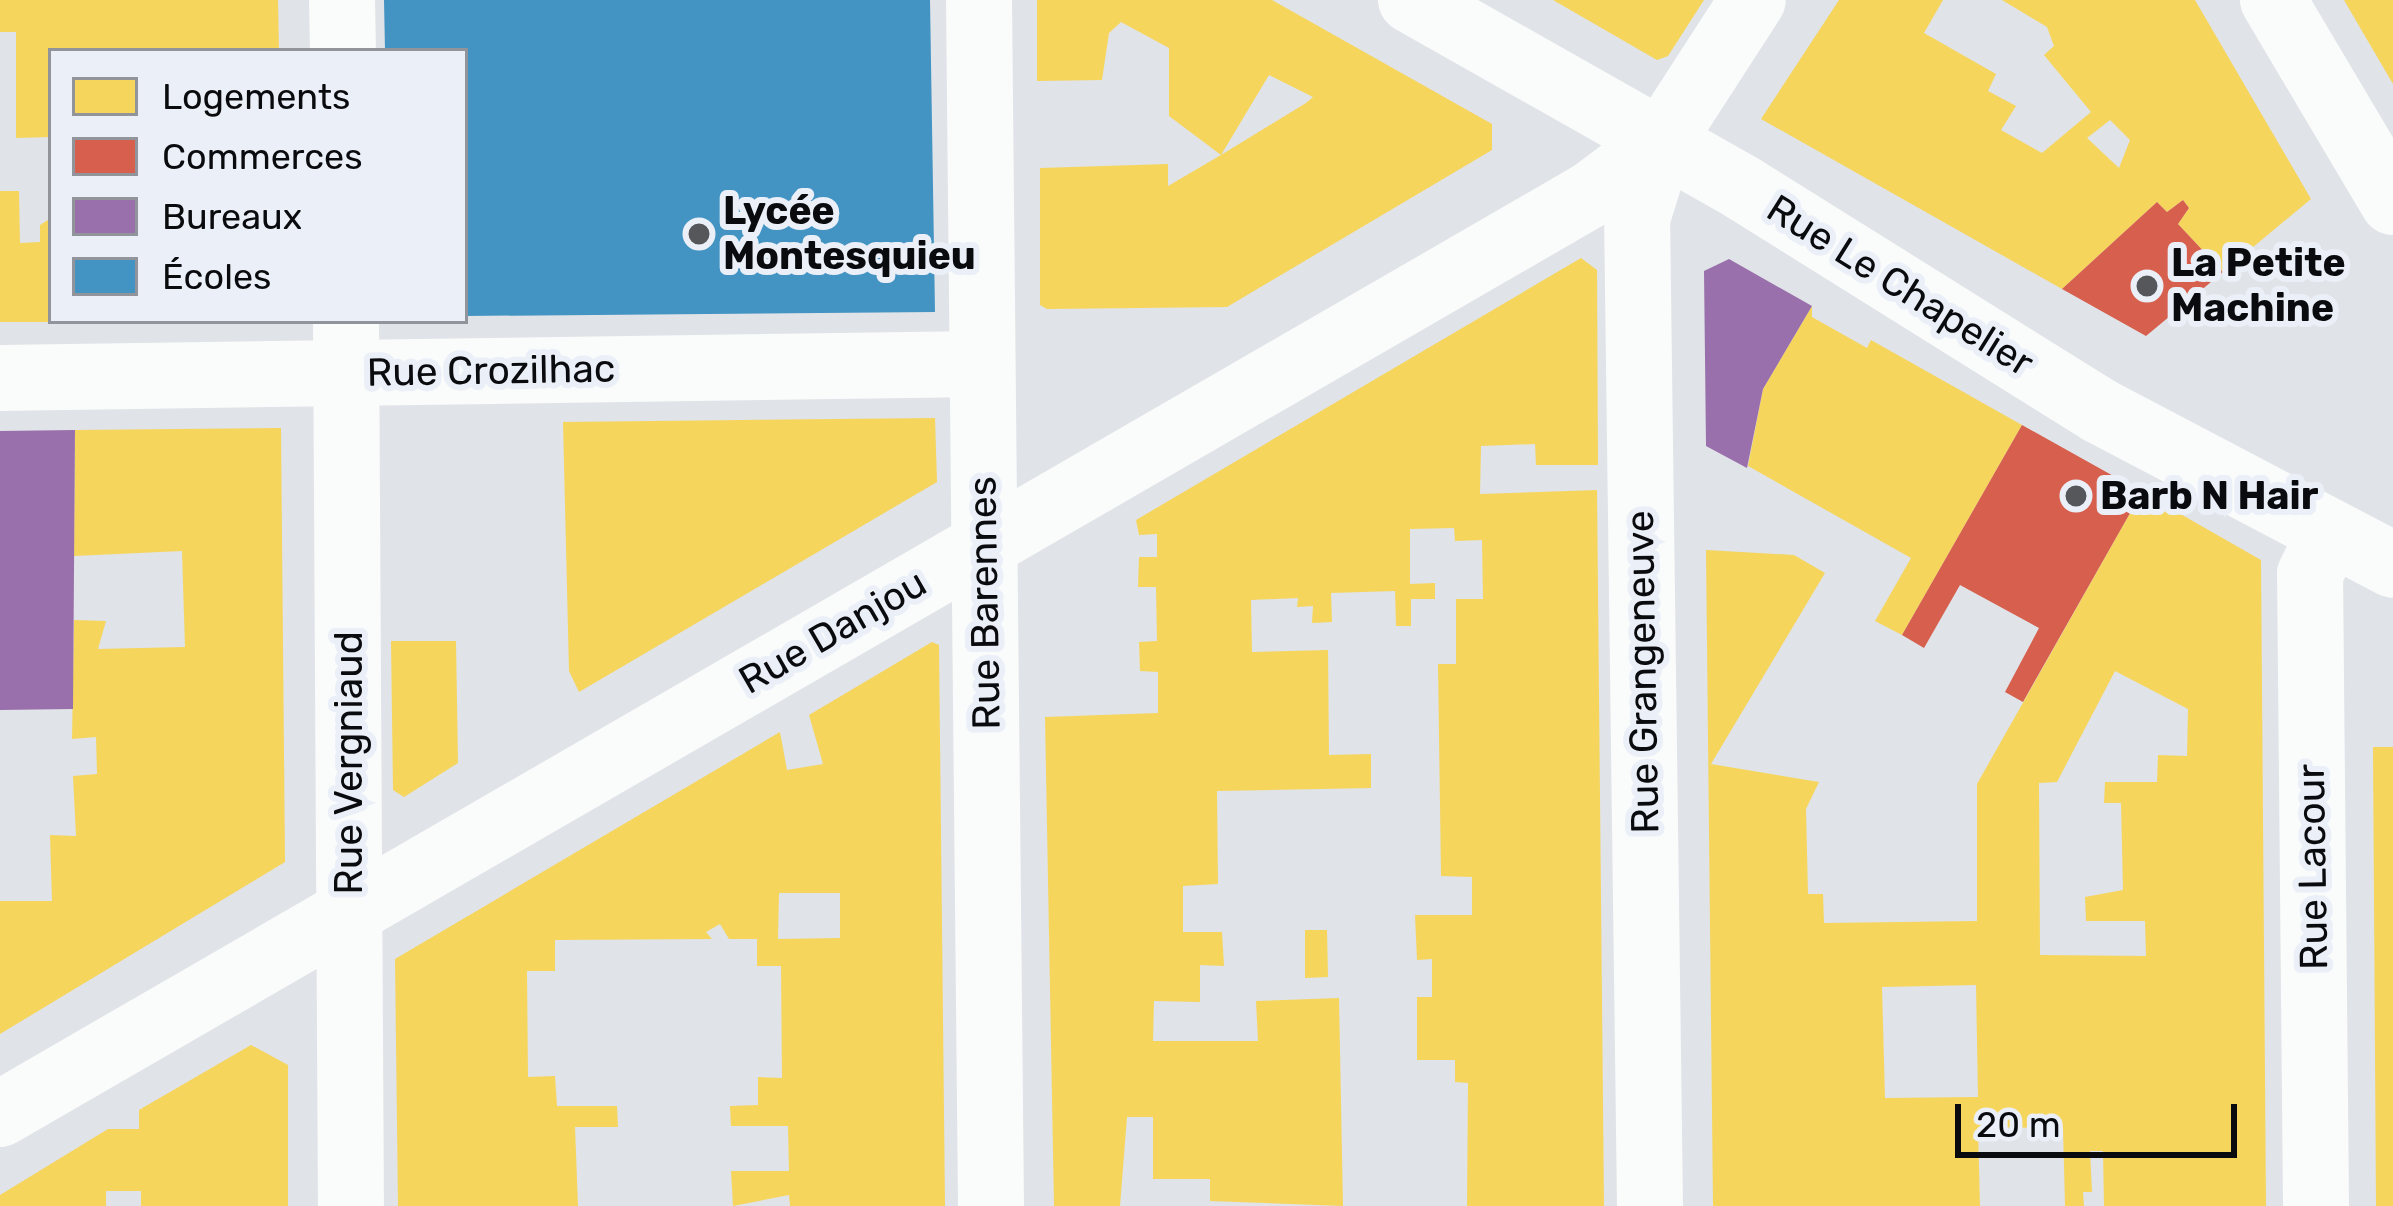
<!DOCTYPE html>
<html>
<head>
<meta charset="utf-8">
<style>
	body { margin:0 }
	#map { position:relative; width:2393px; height:1206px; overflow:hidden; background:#e0e3e7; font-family:Rubik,sans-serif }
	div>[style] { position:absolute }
	.homes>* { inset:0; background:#f6d55c }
	.shops>* { inset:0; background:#d6604d }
	.offices>* { inset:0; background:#9970ab }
	.schools>* { inset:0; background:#4393c3 }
	.street>* { height:66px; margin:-33px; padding:0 33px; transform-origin:33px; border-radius:33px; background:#fafbfb }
	.secondary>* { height:66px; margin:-33px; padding:0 33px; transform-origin:33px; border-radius:33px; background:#fafbfb }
	.dots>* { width:33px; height:33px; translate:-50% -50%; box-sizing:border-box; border:6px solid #ebeff7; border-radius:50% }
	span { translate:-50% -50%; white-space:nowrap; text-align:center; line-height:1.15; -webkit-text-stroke:12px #ebeff7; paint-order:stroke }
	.poi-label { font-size:39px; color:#0a0b0e; font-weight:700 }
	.left { translate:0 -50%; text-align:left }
	.street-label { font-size:39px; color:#0a0b0e }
	.legend { position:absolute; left:48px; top:48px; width:420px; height:276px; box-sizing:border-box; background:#ebeff7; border:3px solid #91949a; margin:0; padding:15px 21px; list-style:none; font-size:36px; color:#0a0b0e }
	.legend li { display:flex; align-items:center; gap:24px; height:60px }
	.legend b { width:60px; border:3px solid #91949a }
	.scale { position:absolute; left:1955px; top:1104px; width:282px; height:54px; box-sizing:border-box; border:6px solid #0a0b0e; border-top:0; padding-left:15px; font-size:36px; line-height:42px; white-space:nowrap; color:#0a0b0e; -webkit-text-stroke:9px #ebeff7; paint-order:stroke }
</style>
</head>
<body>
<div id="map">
	<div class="homes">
		<i style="clip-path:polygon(0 0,278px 0,279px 51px,51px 51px,51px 137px,16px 138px,16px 32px,0 32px)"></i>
		<i style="clip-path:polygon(1037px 0,1272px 0,1492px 124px,1492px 150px,1227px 307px,1047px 309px,1040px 305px,1040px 168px,1168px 164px,1168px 186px,1221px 155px,1306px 103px,1313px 97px,1269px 75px,1221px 155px,1169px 116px,1169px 48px,1121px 22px,1109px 33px,1102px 80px,1037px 81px)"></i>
		<i style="clip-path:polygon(1553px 0,1704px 0,1668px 56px,1657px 60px)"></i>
		<i style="clip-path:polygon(evenodd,1839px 0,1943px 0,1924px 33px,1996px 74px,1988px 91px,2016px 106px,2001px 130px,2042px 153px,2091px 112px,2044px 55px,2054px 46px,2047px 27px,2002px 0,2195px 0,2311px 199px,2223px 272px,2178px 224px,2189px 208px,2183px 200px,2167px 212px,2157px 202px,2062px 289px,1761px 119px,1839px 0,2110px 120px,2130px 140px,2119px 168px,2087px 138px,2110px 120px)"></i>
		<i style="clip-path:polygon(2344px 0,2393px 0,2393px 84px,2362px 31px)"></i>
		<i style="clip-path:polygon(0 191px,19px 191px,20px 243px,40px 242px,40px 225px,51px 218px,51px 322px,0 322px)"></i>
		<i style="clip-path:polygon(1581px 258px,1597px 270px,1598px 465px,1536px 465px,1535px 444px,1481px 446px,1480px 494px,1597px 490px,1604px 1206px,1467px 1206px,1468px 1083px,1455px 1082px,1455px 1060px,1417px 1060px,1417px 997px,1432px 997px,1432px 959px,1417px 960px,1415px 915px,1472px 915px,1472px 877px,1441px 876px,1438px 664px,1456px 664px,1456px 599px,1483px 599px,1482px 540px,1455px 541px,1454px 528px,1410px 529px,1410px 584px,1435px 583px,1435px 599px,1411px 599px,1411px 626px,1396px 626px,1395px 591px,1331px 593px,1332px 622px,1312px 623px,1313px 606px,1297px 607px,1298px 598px,1251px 600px,1252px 652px,1328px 650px,1329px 755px,1371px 754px,1371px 788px,1217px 791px,1218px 884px,1183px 886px,1183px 932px,1222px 932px,1224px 966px,1200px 965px,1200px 1002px,1154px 1001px,1153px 1041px,1258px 1041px,1256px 1001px,1339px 998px,1343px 1206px,1210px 1201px,1210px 1179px,1153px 1179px,1153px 1117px,1127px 1117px,1120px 1206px,1054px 1206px,1045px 717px,1158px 713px,1158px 672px,1140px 671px,1139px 642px,1157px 641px,1156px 587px,1138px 587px,1139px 557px,1157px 557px,1157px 534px,1139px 535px,1136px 520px)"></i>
		<i style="clip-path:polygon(1812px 306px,1812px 317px,1867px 348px,1871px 340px,2022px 425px,1902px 635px,1875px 621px,1911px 558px,1748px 466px,1763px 389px)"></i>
		<i style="clip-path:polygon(935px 418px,937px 482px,579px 692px,569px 671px,563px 422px)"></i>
		<i style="clip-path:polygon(281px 428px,285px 862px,0 1034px,0 901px,52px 901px,50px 835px,76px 836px,73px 776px,97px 774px,96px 737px,72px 739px,74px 620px,106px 621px,98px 649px,185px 647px,182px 551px,74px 556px,75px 430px)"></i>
		<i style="clip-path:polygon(evenodd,2142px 492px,2261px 560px,2266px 1206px,2104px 1206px,2103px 1151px,2090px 1151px,2092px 1192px,2083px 1192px,2084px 1206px,2065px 1206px,2063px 1128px,1978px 1127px,1980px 1206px,1713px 1206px,1706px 550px,1794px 555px,1825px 573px,1711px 764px,1819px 782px,1806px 809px,1808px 894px,1823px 894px,1824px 923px,1977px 921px,1977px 784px,2142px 492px,2115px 671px,2188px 709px,2187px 756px,2158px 755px,2157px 782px,2105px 782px,2104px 803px,2121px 803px,2123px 890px,2085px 897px,2086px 921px,2145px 921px,2146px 956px,2040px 955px,2039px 783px,2057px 782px,2115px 671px,2142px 492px,1976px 985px,1978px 1097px,1885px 1098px,1882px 987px,1976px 985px)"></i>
		<i style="clip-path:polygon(391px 641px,456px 641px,458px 763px,404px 797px,393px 790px)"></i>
		<i style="clip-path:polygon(evenodd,932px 642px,939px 645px,945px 1206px,790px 1206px,789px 1195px,733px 1206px,731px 1171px,789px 1171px,788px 1126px,731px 1126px,730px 1106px,758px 1105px,758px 1077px,782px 1078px,781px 966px,757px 966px,757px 939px,729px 939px,720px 924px,706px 932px,712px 939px,555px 940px,555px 971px,527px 971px,528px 1077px,555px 1076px,557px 1106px,617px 1106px,618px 1127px,575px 1127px,578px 1206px,398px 1206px,395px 959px,780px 732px,787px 770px,823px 764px,809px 715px,932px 642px,779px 893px,840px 893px,840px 938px,778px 939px,779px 893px)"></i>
		<i style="clip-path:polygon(2373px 747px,2393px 747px,2393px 1206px,2376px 1206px)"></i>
		<i style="clip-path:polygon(1305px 930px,1327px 930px,1328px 977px,1305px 978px)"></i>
		<i style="clip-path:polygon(251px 1045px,288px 1065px,288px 1206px,141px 1206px,141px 1191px,106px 1191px,106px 1206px,0 1206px,0 1195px,108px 1129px,139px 1129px,139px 1110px)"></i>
	</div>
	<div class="shops">
		<i style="clip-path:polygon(2183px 200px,2189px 208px,2178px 224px,2223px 272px,2146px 336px,2062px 289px,2157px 202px,2167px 212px)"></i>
		<i style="clip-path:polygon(2022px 425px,2142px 492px,2023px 702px,2005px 692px,2039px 628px,1960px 585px,1924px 648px,1902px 635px)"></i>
	</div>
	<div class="offices">
		<i style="clip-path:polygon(1729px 259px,1812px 306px,1763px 389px,1747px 468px,1706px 446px,1704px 271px)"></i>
		<i style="clip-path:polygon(75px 430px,73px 709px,0 710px,0 431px)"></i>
	</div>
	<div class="schools">
		<i style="clip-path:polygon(384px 0,930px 0,935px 312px,465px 316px,465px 51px,385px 51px)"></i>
	</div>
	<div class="street">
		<i style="left:342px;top:0;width:51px;rotate:88.9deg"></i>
		<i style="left:979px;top:0;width:1206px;rotate:89.43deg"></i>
		<i style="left:2273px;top:0;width:235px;rotate:59.3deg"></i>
		<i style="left:346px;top:321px;width:885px;rotate:89.68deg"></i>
		<i style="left:0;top:378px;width:982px;rotate:-0.82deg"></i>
		<i style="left:0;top:1114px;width:1840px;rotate:-30.03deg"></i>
		<i style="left:1593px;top:193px;width:85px;rotate:-36.9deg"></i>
		<i style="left:1650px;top:1206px;width:987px;rotate:-90.75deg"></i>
		<i style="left:1637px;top:219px;width:81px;rotate:-72.7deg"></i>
		<i style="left:1661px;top:142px;width:169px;rotate:-57.1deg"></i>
		<i style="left:2316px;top:1206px;width:632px;rotate:-90.54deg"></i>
		<i style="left:2310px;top:574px;width:46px;rotate:-64deg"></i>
	</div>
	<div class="secondary">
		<i style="left:1411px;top:0;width:382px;rotate:29.5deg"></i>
		<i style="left:1743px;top:188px;width:421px;rotate:32deg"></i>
		<i style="left:2100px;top:411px;width:331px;rotate:27.7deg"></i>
	</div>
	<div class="dots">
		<i style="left:699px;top:234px;background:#55575a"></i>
		<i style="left:2147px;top:286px;background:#55575a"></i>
		<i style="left:2076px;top:496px;background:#55575a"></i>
	</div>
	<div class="poi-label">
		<span class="left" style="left:723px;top:234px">Lycée<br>Montesquieu</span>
		<span class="left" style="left:2171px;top:286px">La Petite<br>Machine</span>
		<span class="left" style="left:2100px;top:496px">Barb N Hair</span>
	</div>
	<div class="street-label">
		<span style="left:1900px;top:286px;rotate:32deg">Rue Le Chapelier</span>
		<span style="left:491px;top:371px;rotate:-1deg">Rue Crozilhac</span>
		<span style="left:985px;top:603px;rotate:-91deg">Rue Barennes</span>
		<span style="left:833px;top:632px;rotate:-30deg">Rue Danjou</span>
		<span style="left:1643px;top:672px;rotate:-91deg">Rue Grangeneuve</span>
		<span style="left:349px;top:763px;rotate:-90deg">Rue Vergniaud</span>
		<span style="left:2313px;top:867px;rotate:-91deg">Rue Lacour</span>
	</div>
	<ul class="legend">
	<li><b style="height:33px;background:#f6d55c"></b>Logements</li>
	<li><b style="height:33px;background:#d6604d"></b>Commerces</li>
	<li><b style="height:33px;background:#9970ab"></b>Bureaux</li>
	<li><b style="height:33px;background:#4393c3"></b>Écoles</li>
	</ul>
	<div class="scale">20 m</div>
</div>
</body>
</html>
